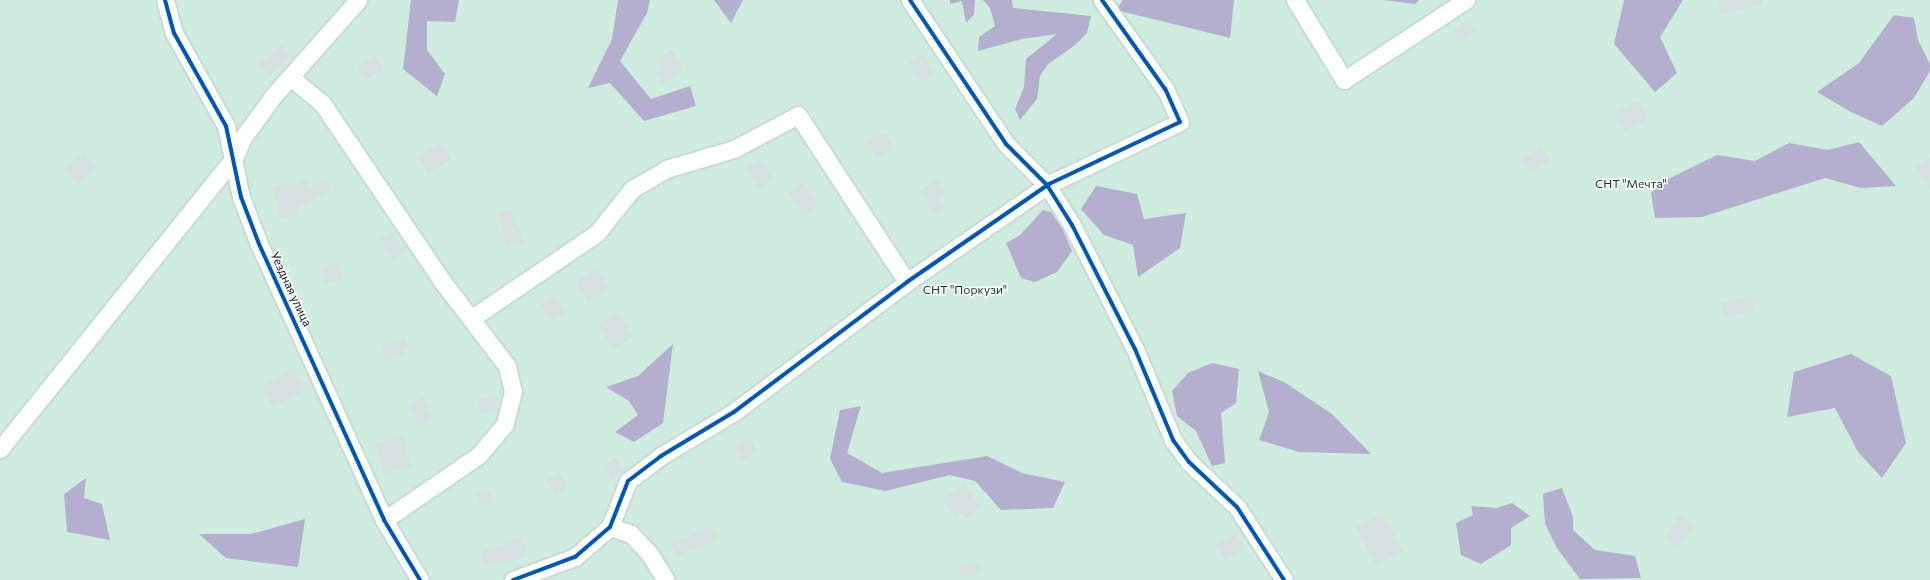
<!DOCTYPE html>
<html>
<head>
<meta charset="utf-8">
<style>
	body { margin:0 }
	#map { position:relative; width:1930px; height:580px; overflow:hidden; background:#f0f7fa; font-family:Commissioner,sans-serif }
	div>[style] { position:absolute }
	.green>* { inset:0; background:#cfedde }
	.water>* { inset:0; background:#b4aecf }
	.building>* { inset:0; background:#d7e1e2 }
	.roads { filter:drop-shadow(0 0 1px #bec7ca) drop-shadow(0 0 1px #bec7ca) }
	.minor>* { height:17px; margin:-8.5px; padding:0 8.5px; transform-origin:8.5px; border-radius:8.5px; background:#fdfefe }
	.cycleway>* { height:4px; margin:-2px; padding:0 2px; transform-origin:2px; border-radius:2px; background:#0057b8 }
	span { translate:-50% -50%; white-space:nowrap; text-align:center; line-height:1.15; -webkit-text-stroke:3px #fff; paint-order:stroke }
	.park-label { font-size:12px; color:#0e3823 }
	.street-label { font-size:12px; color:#0b161a }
</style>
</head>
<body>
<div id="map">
	<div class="green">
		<i style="clip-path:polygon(0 0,1930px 0,1930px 580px,0 580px)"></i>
	</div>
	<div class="water">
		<i style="clip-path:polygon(411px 0,459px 0,455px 22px,427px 21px,427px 50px,445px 74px,437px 96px,403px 69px)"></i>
		<i style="clip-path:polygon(618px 0,650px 0,647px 13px,620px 61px,651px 99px,690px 86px,696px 106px,644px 121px,610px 83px,588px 88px,612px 39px)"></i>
		<i style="clip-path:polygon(714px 0,743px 0,731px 23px)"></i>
		<i style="clip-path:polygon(950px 0,975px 0,974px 14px,966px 23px,962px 1px,950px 4px)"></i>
		<i style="clip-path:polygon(983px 0,1012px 0,1013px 8px,1091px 16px,1087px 33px,1074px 46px,1048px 64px,1040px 76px,1037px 99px,1020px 120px,1015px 109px,1024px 87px,1026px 59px,1057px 34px,1022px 39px,978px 51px,979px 37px,995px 26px,990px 8px)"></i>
		<i style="clip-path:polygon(1123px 0,1234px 0,1230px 38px,1116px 10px)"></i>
		<i style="clip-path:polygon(1382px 0,1419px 0,1415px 4px)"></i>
		<i style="clip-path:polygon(1624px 0,1683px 0,1660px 37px,1677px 73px,1655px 92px,1614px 44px)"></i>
		<i style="clip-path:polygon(1894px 15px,1914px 18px,1918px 40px,1930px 64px,1930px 71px,1914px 98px,1882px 126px,1851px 112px,1817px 92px,1859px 63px)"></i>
		<i style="clip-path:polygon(1859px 142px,1896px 186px,1861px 188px,1825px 178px,1702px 217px,1655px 218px,1651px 193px,1664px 181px,1717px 155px,1755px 161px,1789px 143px,1828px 150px)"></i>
		<i style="clip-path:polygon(1096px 186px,1137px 194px,1144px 219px,1186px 213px,1180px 248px,1138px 277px,1133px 245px,1104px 235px,1081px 209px)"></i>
		<i style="clip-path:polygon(1043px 210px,1051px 212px,1062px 228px,1072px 251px,1057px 272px,1035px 282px,1021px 278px,1006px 243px,1020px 235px)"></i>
		<i style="clip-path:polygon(673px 344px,663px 423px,634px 442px,615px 432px,638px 415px,629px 401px,606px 387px,638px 376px)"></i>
		<i style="clip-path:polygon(1851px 354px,1891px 376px,1906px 443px,1882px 478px,1858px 452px,1835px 408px,1787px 417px,1794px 372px)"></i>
		<i style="clip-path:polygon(1212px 363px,1239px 369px,1236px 403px,1221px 413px,1225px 463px,1212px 466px,1196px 431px,1177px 416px,1172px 391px,1188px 373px)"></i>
		<i style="clip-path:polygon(1258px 371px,1284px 382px,1332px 414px,1371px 454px,1299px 452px,1259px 440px,1269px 412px)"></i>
		<i style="clip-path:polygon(861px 406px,847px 453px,882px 473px,987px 456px,1022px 473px,1065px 482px,1053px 508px,1001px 510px,975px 481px,950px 475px,885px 491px,842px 482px,830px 459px,840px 410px)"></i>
		<i style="clip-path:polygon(86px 478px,84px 498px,102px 504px,110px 540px,67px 532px,64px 494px)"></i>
		<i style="clip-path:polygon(1562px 488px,1573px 517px,1573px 530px,1595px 550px,1635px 556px,1641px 578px,1580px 579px,1557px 548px,1545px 524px,1543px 494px)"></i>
		<i style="clip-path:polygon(1512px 503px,1530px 516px,1511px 528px,1511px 545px,1481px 564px,1461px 555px,1456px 523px,1473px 515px,1471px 506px,1497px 508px)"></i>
		<i style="clip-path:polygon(305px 519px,298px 567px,226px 558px,199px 534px,251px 534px)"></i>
	</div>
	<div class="building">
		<i style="clip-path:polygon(1718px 0,1762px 0,1762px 5px,1721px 15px)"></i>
		<i style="clip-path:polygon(1468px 21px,1476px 32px,1460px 42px,1453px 31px)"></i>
		<i style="clip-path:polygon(281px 45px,291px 56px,270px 75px,260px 64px)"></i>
		<i style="clip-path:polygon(672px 50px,684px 70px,662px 84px,655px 73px,662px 68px,657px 60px)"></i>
		<i style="clip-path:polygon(924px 54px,934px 75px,919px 82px,909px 61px)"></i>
		<i style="clip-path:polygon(376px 56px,384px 70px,364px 81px,356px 67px)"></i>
		<i style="clip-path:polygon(1639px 100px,1648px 119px,1624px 131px,1614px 112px)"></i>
		<i style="clip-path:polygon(886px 132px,894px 149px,876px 158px,868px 140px)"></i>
		<i style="clip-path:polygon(441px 142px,451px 159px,428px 173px,418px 156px)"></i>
		<i style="clip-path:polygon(1541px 146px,1551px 160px,1530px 174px,1521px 160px)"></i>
		<i style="clip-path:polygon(84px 152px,97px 167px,77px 185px,64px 169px)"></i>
		<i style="clip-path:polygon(1930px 158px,1930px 191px,1916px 166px)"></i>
		<i style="clip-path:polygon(760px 159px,773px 179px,759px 188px,746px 168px)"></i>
		<i style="clip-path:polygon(327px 179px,332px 191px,297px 208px,298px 214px,281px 219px,272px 187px,288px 183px,289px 188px,306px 180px,309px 187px)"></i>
		<i style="clip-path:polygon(937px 180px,945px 193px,938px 197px,945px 208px,934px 214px,920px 191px)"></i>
		<i style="clip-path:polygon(804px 182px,818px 205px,802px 215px,788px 192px)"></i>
		<i style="clip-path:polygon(511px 209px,524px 242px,506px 247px,498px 212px)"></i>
		<i style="clip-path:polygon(393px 231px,405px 252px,392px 259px,381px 238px)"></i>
		<i style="clip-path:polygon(339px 263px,343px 279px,326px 284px,322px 268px)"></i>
		<i style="clip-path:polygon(596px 269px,609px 288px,588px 301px,576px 282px)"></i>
		<i style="clip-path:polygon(556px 295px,565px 313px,550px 321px,541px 303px)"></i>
		<i style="clip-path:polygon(1751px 296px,1754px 311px,1724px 317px,1721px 303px)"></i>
		<i style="clip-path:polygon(617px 312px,633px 337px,613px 349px,598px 324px)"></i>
		<i style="clip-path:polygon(404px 338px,410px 348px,405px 350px,406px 353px,386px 360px,381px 347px)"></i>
		<i style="clip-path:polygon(294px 369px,305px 390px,272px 407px,262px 386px)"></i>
		<i style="clip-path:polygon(498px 396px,498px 411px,480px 414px,477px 399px)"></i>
		<i style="clip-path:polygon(423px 397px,433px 419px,419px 426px,409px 404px)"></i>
		<i style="clip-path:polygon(403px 435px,411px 467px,383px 474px,375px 443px)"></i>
		<i style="clip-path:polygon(750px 438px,757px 452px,742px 460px,735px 445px)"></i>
		<i style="clip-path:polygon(616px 458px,624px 471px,611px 479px,603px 466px)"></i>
		<i style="clip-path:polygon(559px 472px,568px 486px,556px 495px,546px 481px)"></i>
		<i style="clip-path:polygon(964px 484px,981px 507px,965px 519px,961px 514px,956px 518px,942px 500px)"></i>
		<i style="clip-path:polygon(490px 490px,493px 502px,479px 506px,475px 494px)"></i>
		<i style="clip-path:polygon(1383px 514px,1403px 552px,1376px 565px,1356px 527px)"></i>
		<i style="clip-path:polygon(1680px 515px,1694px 525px,1678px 548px,1664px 538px)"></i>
		<i style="clip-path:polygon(713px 526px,720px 539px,677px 556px,671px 543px)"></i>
		<i style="clip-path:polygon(1236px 534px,1245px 549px,1225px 560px,1216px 545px)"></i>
		<i style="clip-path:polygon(522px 536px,527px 557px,485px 566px,482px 551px,505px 545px,504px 541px)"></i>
		<i style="clip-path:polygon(972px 562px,985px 571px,962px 578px,958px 566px)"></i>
	</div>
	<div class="roads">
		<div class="minor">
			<i style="left:165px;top:0;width:34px;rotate:75deg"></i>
			<i style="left:174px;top:33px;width:107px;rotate:60.8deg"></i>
			<i style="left:226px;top:126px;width:73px;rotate:78.1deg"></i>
			<i style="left:241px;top:197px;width:50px;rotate:69deg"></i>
			<i style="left:259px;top:244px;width:303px;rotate:65.6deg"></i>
			<i style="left:384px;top:520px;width:70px;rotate:59deg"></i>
			<i style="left:910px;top:0;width:173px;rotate:56.3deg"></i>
			<i style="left:1006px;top:144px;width:58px;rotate:45deg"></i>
			<i style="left:1047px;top:185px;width:47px;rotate:58deg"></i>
			<i style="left:1072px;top:225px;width:139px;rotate:63.1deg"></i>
			<i style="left:1135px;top:349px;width:99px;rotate:67.3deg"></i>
			<i style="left:1173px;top:440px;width:27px;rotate:54deg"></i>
			<i style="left:1189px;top:462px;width:66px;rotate:43.2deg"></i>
			<i style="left:1237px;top:507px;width:87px;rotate:57.2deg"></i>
			<i style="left:1295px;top:0;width:94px;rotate:58.5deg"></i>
			<i style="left:1344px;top:80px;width:146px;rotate:-33.3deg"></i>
			<i style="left:291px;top:78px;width:40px;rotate:39deg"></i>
			<i style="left:322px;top:103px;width:215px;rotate:56deg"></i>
			<i style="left:442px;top:281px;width:107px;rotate:52.6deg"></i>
			<i style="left:507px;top:366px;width:26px;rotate:77deg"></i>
			<i style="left:513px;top:391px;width:34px;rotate:104deg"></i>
			<i style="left:505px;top:424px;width:40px;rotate:130deg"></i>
			<i style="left:479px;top:455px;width:115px;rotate:145.6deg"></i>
			<i style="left:472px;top:318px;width:151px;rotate:-34.2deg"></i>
			<i style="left:597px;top:233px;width:56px;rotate:-51.5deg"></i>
			<i style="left:632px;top:189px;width:39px;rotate:-30deg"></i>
			<i style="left:666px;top:169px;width:71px;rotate:-16.4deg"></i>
			<i style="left:734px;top:149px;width:72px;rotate:-28deg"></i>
			<i style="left:798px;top:115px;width:199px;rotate:56.9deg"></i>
			<i style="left:0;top:449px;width:373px;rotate:-51.2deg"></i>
			<i style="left:234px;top:158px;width:24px;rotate:-66deg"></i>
			<i style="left:244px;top:136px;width:51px;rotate:-53.8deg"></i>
			<i style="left:274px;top:95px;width:127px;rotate:-48.5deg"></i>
			<i style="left:610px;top:527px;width:22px;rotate:18deg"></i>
			<i style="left:631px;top:534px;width:26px;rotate:47deg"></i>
			<i style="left:649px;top:553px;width:32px;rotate:58deg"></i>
			<i style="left:513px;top:580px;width:66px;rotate:-20.4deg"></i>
			<i style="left:575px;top:557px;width:46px;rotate:-40.6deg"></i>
			<i style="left:610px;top:527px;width:49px;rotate:-68.6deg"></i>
			<i style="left:628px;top:481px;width:41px;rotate:-37.1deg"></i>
			<i style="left:661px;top:456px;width:85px;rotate:-31.1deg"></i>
			<i style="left:734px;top:412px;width:216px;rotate:-36.9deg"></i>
			<i style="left:907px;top:282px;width:173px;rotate:-34.6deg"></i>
			<i style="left:1049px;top:184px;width:145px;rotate:-25.3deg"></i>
			<i style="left:1180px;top:122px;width:36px;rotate:-114deg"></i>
			<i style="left:1165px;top:89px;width:109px;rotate:-125.3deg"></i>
		</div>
	</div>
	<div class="cycleway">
		<i style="left:165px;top:0;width:34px;rotate:75deg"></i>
		<i style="left:174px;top:33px;width:107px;rotate:60.8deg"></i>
		<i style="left:226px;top:126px;width:73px;rotate:78.1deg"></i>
		<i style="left:241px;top:197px;width:50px;rotate:69deg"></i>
		<i style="left:259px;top:244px;width:303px;rotate:65.6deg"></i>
		<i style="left:384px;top:520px;width:70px;rotate:59deg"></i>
		<i style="left:910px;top:0;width:173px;rotate:56.3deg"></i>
		<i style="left:1006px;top:144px;width:58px;rotate:45deg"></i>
		<i style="left:1047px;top:185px;width:47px;rotate:58deg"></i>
		<i style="left:1072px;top:225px;width:139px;rotate:63.1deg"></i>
		<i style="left:1135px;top:349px;width:99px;rotate:67.3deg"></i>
		<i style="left:1173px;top:440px;width:27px;rotate:54deg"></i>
		<i style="left:1189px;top:462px;width:66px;rotate:43.2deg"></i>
		<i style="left:1237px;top:507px;width:87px;rotate:57.2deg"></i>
		<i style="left:513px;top:580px;width:66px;rotate:-20.4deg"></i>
		<i style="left:575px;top:557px;width:46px;rotate:-40.6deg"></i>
		<i style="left:610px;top:527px;width:49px;rotate:-68.6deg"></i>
		<i style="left:628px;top:481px;width:41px;rotate:-37.1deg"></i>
		<i style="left:661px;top:456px;width:85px;rotate:-31.1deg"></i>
		<i style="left:734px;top:412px;width:216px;rotate:-36.9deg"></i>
		<i style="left:907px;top:282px;width:173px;rotate:-34.6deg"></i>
		<i style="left:1049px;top:184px;width:145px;rotate:-25.3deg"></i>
		<i style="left:1180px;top:122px;width:36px;rotate:-114deg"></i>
		<i style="left:1165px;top:89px;width:109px;rotate:-125.3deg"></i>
	</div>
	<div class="park-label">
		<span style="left:1631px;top:184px">СНТ "Мечта"</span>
		<span style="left:965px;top:290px">СНТ "Поркузи"</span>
	</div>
	<div class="street-label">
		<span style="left:291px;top:289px;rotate:65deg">Уездная улица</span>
	</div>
</div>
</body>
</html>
